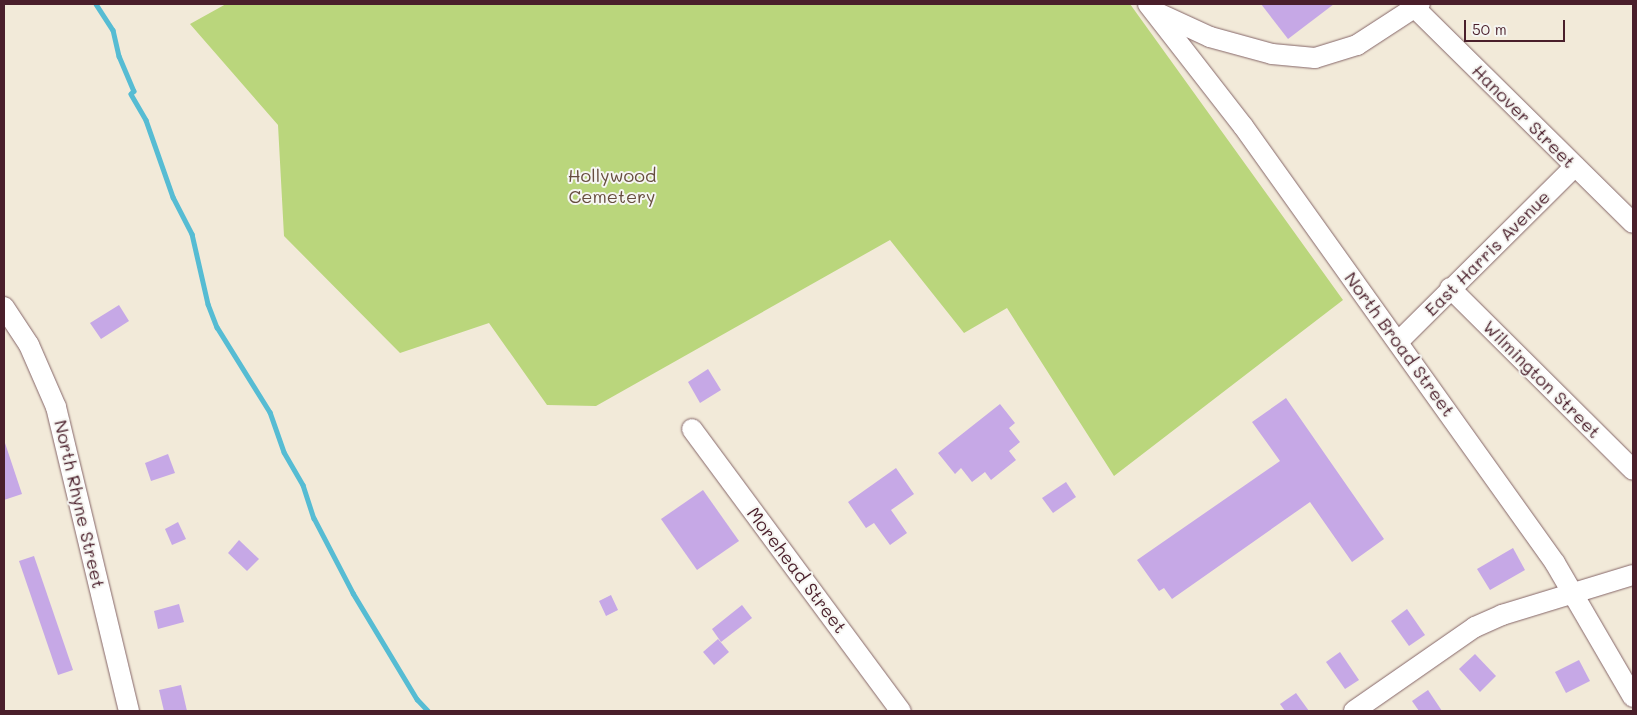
<!DOCTYPE html>
<html>
<head>
<meta charset="utf-8">
<style>
	body { margin:0 }
	#map { position:relative; width:1637px; height:715px; overflow:hidden; background:#f2ead9; font-family:Mali,sans-serif }
	div>[style] { position:absolute }
	.green>* { inset:0; background:#bad67c }
	.stream>* { height:4.5px; margin:-2.25px; padding:0 2.25px; transform-origin:2.25px; border-radius:2.25px; background:#56bcd3 }
	.building>* { inset:0; background:#c6a8e6 }
	.roads { filter:drop-shadow(0 0 1px #856668) drop-shadow(0 0 1px #856668) }
	.minor>* { height:20px; margin:-10px; padding:0 10px; transform-origin:10px; border-radius:10px; background:#fff }
	span { translate:-50% -50%; white-space:nowrap; text-align:center; line-height:1.15; -webkit-text-stroke:4px #f6f6f2; paint-order:stroke }
	.street-label { font-size:18px; color:#4a1f2b }
	.park-label { font-size:18px; color:#664d3f }
	.frame { position:absolute; inset:0; border:5px solid #4a1f2b; pointer-events:none }
	.scale { position:absolute; left:1464px; top:20px; width:101px; height:22px; box-sizing:border-box; border:2px solid #4a1f2b; border-top:0; padding-left:6px; font-size:15px; line-height:18px; white-space:nowrap; color:#4a1f2b; -webkit-text-stroke:4px #f6f6f2; paint-order:stroke }
</style>
</head>
<body>
<div id="map">
	<div class="green">
		<i style="clip-path:polygon(226px 4px,1130px 4px,1343px 300px,1114px 476px,1007px 308px,964px 333px,890px 240px,596px 406px,547px 405px,489px 323px,400px 353px,284px 236px,278px 125px,190px 24px)"></i>
	</div>
	<div class="stream">
		<i style="left:96px;top:4px;width:31px;rotate:57deg"></i>
		<i style="left:113px;top:30px;width:27px;rotate:77deg"></i>
		<i style="left:119px;top:56px;width:38px;rotate:67deg"></i>
		<i style="left:134px;top:91px;width:4px;rotate:135deg"></i>
		<i style="left:131px;top:94px;width:30px;rotate:60deg"></i>
		<i style="left:146px;top:120px;width:82px;rotate:70.7deg"></i>
		<i style="left:173px;top:197px;width:42px;rotate:62.8deg"></i>
		<i style="left:192px;top:234px;width:72px;rotate:77.1deg"></i>
		<i style="left:208px;top:304px;width:25px;rotate:69deg"></i>
		<i style="left:217px;top:327px;width:100px;rotate:58.1deg"></i>
		<i style="left:270px;top:412px;width:42px;rotate:70.7deg"></i>
		<i style="left:284px;top:452px;width:38px;rotate:60deg"></i>
		<i style="left:303px;top:485px;width:35px;rotate:72deg"></i>
		<i style="left:314px;top:518px;width:85px;rotate:62.5deg"></i>
		<i style="left:353px;top:593px;width:124px;rotate:58.9deg"></i>
		<i style="left:417px;top:699px;width:16px;rotate:47deg"></i>
	</div>
	<div class="building">
		<i style="clip-path:polygon(1261px 4px,1334px 4px,1288px 39px)"></i>
		<i style="clip-path:polygon(119px 305px,129px 321px,101px 339px,90px 323px)"></i>
		<i style="clip-path:polygon(708px 369px,721px 390px,700px 403px,688px 382px)"></i>
		<i style="clip-path:polygon(1286px 398px,1384px 539px,1352px 562px,1310px 502px,1172px 599px,1164px 588px,1159px 591px,1137px 560px,1280px 461px,1252px 422px)"></i>
		<i style="clip-path:polygon(1000px 404px,1015px 423px,1009px 428px,1020px 442px,1009px 451px,1016px 460px,991px 480px,985px 472px,972px 482px,961px 468px,955px 474px,938px 453px)"></i>
		<i style="clip-path:polygon(5px 443px,22px 494px,4px 500px,4px 444px)"></i>
		<i style="clip-path:polygon(168px 454px,175px 473px,151px 481px,145px 463px)"></i>
		<i style="clip-path:polygon(896px 468px,914px 494px,891px 510px,907px 533px,890px 545px,874px 523px,866px 528px,848px 502px)"></i>
		<i style="clip-path:polygon(1066px 482px,1076px 497px,1053px 513px,1042px 498px)"></i>
		<i style="clip-path:polygon(703px 490px,739px 541px,697px 570px,661px 519px)"></i>
		<i style="clip-path:polygon(178px 522px,186px 539px,172px 545px,165px 529px)"></i>
		<i style="clip-path:polygon(239px 540px,259px 559px,247px 571px,228px 553px)"></i>
		<i style="clip-path:polygon(1513px 548px,1525px 570px,1490px 590px,1477px 569px)"></i>
		<i style="clip-path:polygon(34px 556px,73px 670px,58px 675px,19px 561px)"></i>
		<i style="clip-path:polygon(611px 595px,618px 610px,606px 616px,599px 601px)"></i>
		<i style="clip-path:polygon(179px 604px,184px 622px,158px 629px,154px 611px)"></i>
		<i style="clip-path:polygon(742px 605px,752px 618px,721px 642px,712px 629px)"></i>
		<i style="clip-path:polygon(1407px 609px,1425px 635px,1409px 646px,1391px 621px)"></i>
		<i style="clip-path:polygon(718px 639px,729px 652px,714px 665px,703px 652px)"></i>
		<i style="clip-path:polygon(1340px 652px,1359px 680px,1345px 689px,1326px 662px)"></i>
		<i style="clip-path:polygon(1475px 654px,1496px 676px,1480px 692px,1459px 669px)"></i>
		<i style="clip-path:polygon(1579px 660px,1590px 681px,1566px 693px,1555px 672px)"></i>
		<i style="clip-path:polygon(181px 685px,187px 711px,164px 711px,159px 690px)"></i>
		<i style="clip-path:polygon(1428px 690px,1442px 711px,1419px 711px,1412px 701px)"></i>
		<i style="clip-path:polygon(1296px 693px,1309px 711px,1285px 711px,1280px 704px)"></i>
	</div>
	<div class="roads">
		<div class="minor">
			<i style="left:1148px;top:4px;width:155px;rotate:52.1deg"></i>
			<i style="left:1243px;top:126px;width:537px;rotate:54.47deg"></i>
			<i style="left:1555px;top:563px;width:155px;rotate:59.8deg"></i>
			<i style="left:1415px;top:8px;width:306px;rotate:44.6deg"></i>
			<i style="left:1158px;top:13px;width:57px;rotate:24.8deg"></i>
			<i style="left:1210px;top:37px;width:64px;rotate:15.3deg"></i>
			<i style="left:1272px;top:54px;width:43px;rotate:5.3deg"></i>
			<i style="left:1315px;top:58px;width:44px;rotate:-17.2deg"></i>
			<i style="left:1357px;top:45px;width:75px;rotate:-33.1deg"></i>
			<i style="left:1450px;top:288px;width:258px;rotate:44.8deg"></i>
			<i style="left:4px;top:307px;width:45px;rotate:56.7deg"></i>
			<i style="left:29px;top:345px;width:68px;rotate:66.5deg"></i>
			<i style="left:56px;top:407px;width:313px;rotate:76.5deg"></i>
			<i style="left:1399px;top:341px;width:248px;rotate:-44.8deg"></i>
			<i style="left:692px;top:429px;width:351px;rotate:53.5deg"></i>
			<i style="left:1354px;top:711px;width:147px;rotate:-34.8deg"></i>
			<i style="left:1475px;top:627px;width:30px;rotate:-24deg"></i>
			<i style="left:1502px;top:615px;width:137px;rotate:-17deg"></i>
		</div>
	</div>
	<div class="street-label">
		<span style="left:1524px;top:116px;rotate:45deg">Hanover Street</span>
		<span style="left:1487px;top:253px;rotate:-45deg">East Harris Avenue</span>
		<span style="left:1400px;top:344px;rotate:54deg">North Broad Street</span>
		<span style="left:1542px;top:379px;rotate:45deg">Wilmington Street</span>
		<span style="left:80px;top:504px;rotate:77deg">North Rhyne Street</span>
		<span style="left:797px;top:570px;rotate:53deg">Morehead Street</span>
	</div>
	<div class="park-label">
		<span style="left:612px;top:186px">Hollywood<br>Cemetery</span>
	</div>
	<div class="frame"></div>
	<div class="scale">50 m</div>
</div>
</body>
</html>
